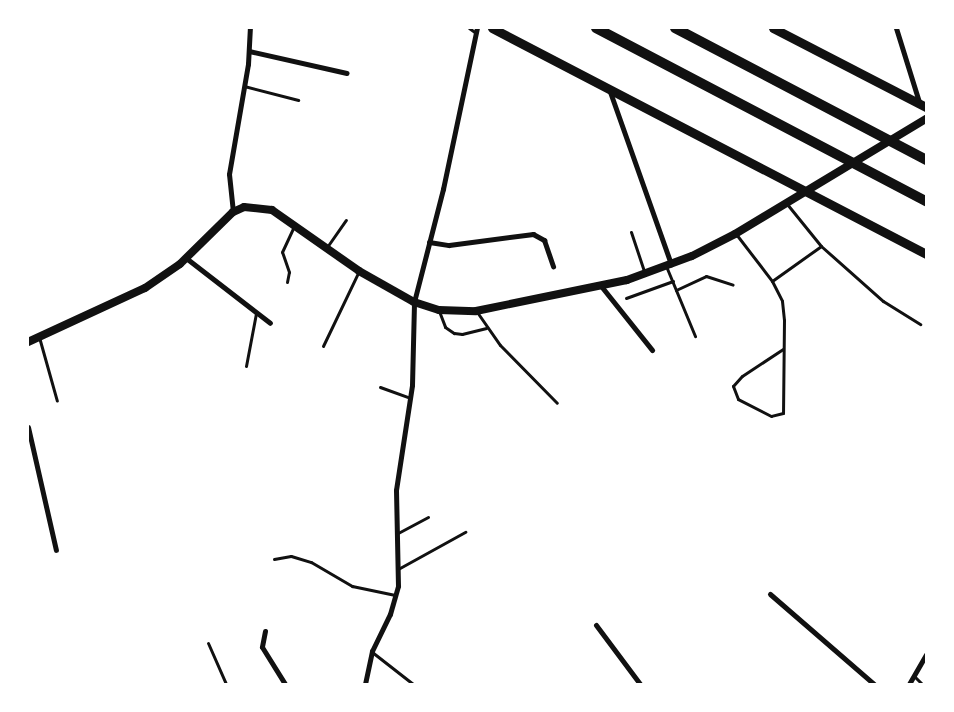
<!DOCTYPE html>
<html>
<head>
<meta charset="utf-8">
<style>
	body { margin:0 }
	#map { position:relative; width:954px; height:712px; overflow:hidden; background:#fff; font-family:Cabin,sans-serif }
	div>[style] { position:absolute }
	.service>* { height:3px; margin:-1.5px; padding:0 1.5px; transform-origin:1.5px; border-radius:1.5px; background:#111 }
	.minor>* { height:5px; margin:-2.5px; padding:0 2.5px; transform-origin:2.5px; border-radius:2.5px; background:#111 }
	.tertiary>* { height:8px; margin:-4px; padding:0 4px; transform-origin:4px; border-radius:4px; background:#111 }
	.secondary>* { height:9px; margin:-4.5px; padding:0 4.5px; transform-origin:4.5px; border-radius:4.5px; background:#111 }
	.motorway>* { height:10px; margin:-5px; padding:0 5px; transform-origin:5px; border-radius:5px; background:#111 }
	span { translate:-50% -50%; white-space:nowrap; text-align:center; line-height:1.15; -webkit-text-stroke:4px #fff; paint-order:stroke }
	.frame { position:absolute; inset:0; border:29px solid #fff; pointer-events:none }
</style>
</head>
<body>
<div id="map">
	<div class="service">
		<i style="left:469px;top:28px;width:9px;rotate:36deg"></i>
		<i style="left:244px;top:86px;width:56px;rotate:14.5deg"></i>
		<i style="left:787px;top:204px;width:54px;rotate:51deg"></i>
		<i style="left:821px;top:246px;width:83px;rotate:41.6deg"></i>
		<i style="left:883px;top:301px;width:44px;rotate:31.9deg"></i>
		<i style="left:631px;top:232px;width:44px;rotate:71.6deg"></i>
		<i style="left:736px;top:234px;width:59px;rotate:52.5deg"></i>
		<i style="left:772px;top:281px;width:22px;rotate:63deg"></i>
		<i style="left:782px;top:301px;width:19px;rotate:84deg"></i>
		<i style="left:784px;top:320px;width:93px;rotate:90.6deg"></i>
		<i style="left:783px;top:413px;width:12px;rotate:166deg"></i>
		<i style="left:771px;top:416px;width:37px;rotate:-153deg"></i>
		<i style="left:738px;top:399px;width:14px;rotate:-111deg"></i>
		<i style="left:733px;top:386px;width:13px;rotate:-48deg"></i>
		<i style="left:742px;top:376px;width:49px;rotate:-33.4deg"></i>
		<i style="left:327px;top:247px;width:33px;rotate:-55deg"></i>
		<i style="left:666px;top:266px;width:76px;rotate:67.5deg"></i>
		<i style="left:772px;top:281px;width:60px;rotate:-35.5deg"></i>
		<i style="left:287px;top:282px;width:10px;rotate:-79deg"></i>
		<i style="left:289px;top:272px;width:21px;rotate:-109deg"></i>
		<i style="left:282px;top:252px;width:29px;rotate:-65deg"></i>
		<i style="left:676px;top:290px;width:33px;rotate:-25deg"></i>
		<i style="left:706px;top:276px;width:28px;rotate:18deg"></i>
		<i style="left:626px;top:298px;width:50px;rotate:-19.9deg"></i>
		<i style="left:439px;top:311px;width:17px;rotate:69deg"></i>
		<i style="left:445px;top:327px;width:11px;rotate:34deg"></i>
		<i style="left:454px;top:333px;width:8px;rotate:7deg"></i>
		<i style="left:462px;top:334px;width:25px;rotate:-14deg"></i>
		<i style="left:477px;top:312px;width:40px;rotate:55.1deg"></i>
		<i style="left:500px;top:345px;width:81px;rotate:45.5deg"></i>
		<i style="left:39px;top:337px;width:66px;rotate:74.3deg"></i>
		<i style="left:323px;top:346px;width:83px;rotate:-64.4deg"></i>
		<i style="left:246px;top:366px;width:54px;rotate:-79.3deg"></i>
		<i style="left:380px;top:387px;width:32px;rotate:20deg"></i>
		<i style="left:398px;top:533px;width:34px;rotate:-28deg"></i>
		<i style="left:274px;top:559px;width:17px;rotate:-10deg"></i>
		<i style="left:291px;top:556px;width:21px;rotate:17deg"></i>
		<i style="left:311px;top:562px;width:48px;rotate:30.3deg"></i>
		<i style="left:352px;top:586px;width:44px;rotate:11.8deg"></i>
		<i style="left:398px;top:569px;width:77px;rotate:-28.9deg"></i>
		<i style="left:208px;top:643px;width:45px;rotate:66.3deg"></i>
		<i style="left:372px;top:652px;width:52px;rotate:38deg"></i>
		<i style="left:914px;top:676px;width:11px;rotate:45deg"></i>
	</div>
	<div class="minor">
		<i style="left:896px;top:28px;width:77px;rotate:72.7deg"></i>
		<i style="left:249px;top:51px;width:100px;rotate:12.7deg"></i>
		<i style="left:609px;top:89px;width:186px;rotate:70.5deg"></i>
		<i style="left:233px;top:212px;width:38px;rotate:-96deg"></i>
		<i style="left:229px;top:174px;width:112px;rotate:-80.2deg"></i>
		<i style="left:248px;top:64px;width:36px;rotate:-87deg"></i>
		<i style="left:429px;top:242px;width:20px;rotate:9deg"></i>
		<i style="left:449px;top:245px;width:85px;rotate:-7.5deg"></i>
		<i style="left:533px;top:234px;width:13px;rotate:29deg"></i>
		<i style="left:544px;top:240px;width:28px;rotate:71deg"></i>
		<i style="left:186px;top:258px;width:106px;rotate:37.7deg"></i>
		<i style="left:601px;top:286px;width:82px;rotate:51.4deg"></i>
		<i style="left:28px;top:427px;width:126px;rotate:77.2deg"></i>
		<i style="left:770px;top:594px;width:138px;rotate:40.9deg"></i>
		<i style="left:596px;top:625px;width:74px;rotate:53.3deg"></i>
		<i style="left:265px;top:631px;width:16px;rotate:101deg"></i>
		<i style="left:262px;top:647px;width:44px;rotate:58.1deg"></i>
		<i style="left:365px;top:684px;width:34px;rotate:-78deg"></i>
		<i style="left:372px;top:651px;width:41px;rotate:-64.1deg"></i>
		<i style="left:390px;top:614px;width:29px;rotate:-74deg"></i>
		<i style="left:398px;top:586px;width:96px;rotate:-91.2deg"></i>
		<i style="left:396px;top:490px;width:106px;rotate:-81.3deg"></i>
		<i style="left:412px;top:385px;width:83px;rotate:-88.6deg"></i>
		<i style="left:414px;top:302px;width:117px;rotate:-75.6deg"></i>
		<i style="left:443px;top:189px;width:165px;rotate:-78.1deg"></i>
		<i style="left:909px;top:684px;width:34px;rotate:-60deg"></i>
	</div>
	<div class="tertiary">
		<i style="left:28px;top:342px;width:129px;rotate:-24.8deg"></i>
		<i style="left:145px;top:288px;width:42px;rotate:-34.4deg"></i>
		<i style="left:180px;top:264px;width:74px;rotate:-44.5deg"></i>
		<i style="left:233px;top:212px;width:12px;rotate:-24deg"></i>
		<i style="left:244px;top:207px;width:28px;rotate:6deg"></i>
		<i style="left:272px;top:210px;width:106px;rotate:35deg"></i>
		<i style="left:359px;top:271px;width:63px;rotate:29.4deg"></i>
		<i style="left:414px;top:302px;width:26px;rotate:18deg"></i>
		<i style="left:439px;top:310px;width:37px;rotate:2deg"></i>
		<i style="left:476px;top:311px;width:154px;rotate:-11.6deg"></i>
		<i style="left:627px;top:280px;width:69px;rotate:-20.3deg"></i>
		<i style="left:692px;top:256px;width:48px;rotate:-27.1deg"></i>
		<i style="left:735px;top:234px;width:223px;rotate:-31.1deg"></i>
	</div>
	<div class="secondary">
		<i style="left:492px;top:28px;width:489px;rotate:27.5deg"></i>
		<i style="left:773px;top:28px;width:172px;rotate:27.3deg"></i>
	</div>
	<div class="motorway">
		<i style="left:596px;top:28px;width:373px;rotate:27.7deg"></i>
		<i style="left:675px;top:28px;width:284px;rotate:27.7deg"></i>
	</div>
	<div class="frame"></div>
</div>
</body>
</html>
